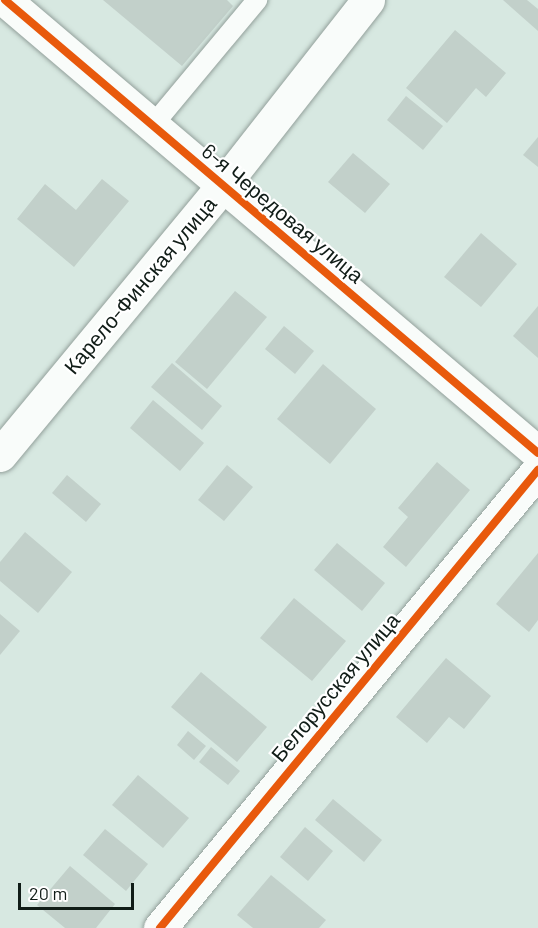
<!DOCTYPE html>
<html>
<head>
<meta charset="utf-8">
<style>
	body { margin:0 }
	#map { position:relative; width:538px; height:928px; overflow:hidden; background:#d7e8e1; font-family:Barlow,sans-serif }
	div>[style] { position:absolute }
	.building>* { inset:0; background:#c2d0ca }
	.roads { filter:drop-shadow(0 0 2px #93a09b) drop-shadow(0 0 2px #93a09b) }
	.lane>* { height:20px; margin:-10px; padding:0 10px; transform-origin:10px; border-radius:10px; background:#f9fcfa }
	.street>* { height:33px; margin:-16.5px; padding:0 16.5px; transform-origin:16.5px; border-radius:16.5px; background:#f9fcfa }
	.cycleway>* { height:8px; margin:-4px; padding:0 4px; transform-origin:4px; border-radius:4px; background:#e8590c }
	span { translate:-50% -50%; white-space:nowrap; text-align:center; line-height:1.15; -webkit-text-stroke:4.5px #fff; paint-order:stroke }
	.street-label { font-size:21px; color:#101c17 }
	.scale { position:absolute; left:18px; top:883px; width:116px; height:27px; box-sizing:border-box; border:3px solid #101c17; border-top:0; padding-left:8px; font-size:18px; line-height:21px; white-space:nowrap; color:#101c17; -webkit-text-stroke:4px #fff; paint-order:stroke }
</style>
</head>
<body>
<div id="map">
	<div class="building">
		<i style="clip-path:polygon(103px 0,227px 0,233px 6px,182px 66px)"></i>
		<i style="clip-path:polygon(503px 0,527px 0,538px 9px,538px 31px)"></i>
		<i style="clip-path:polygon(455px 30px,506px 73px,486px 97px,476px 88px,447px 123px,406px 88px)"></i>
		<i style="clip-path:polygon(406px 96px,443px 126px,423px 150px,387px 120px)"></i>
		<i style="clip-path:polygon(538px 137px,538px 167px,523px 155px)"></i>
		<i style="clip-path:polygon(353px 153px,390px 184px,365px 213px,328px 182px)"></i>
		<i style="clip-path:polygon(102px 179px,129px 201px,74px 267px,17px 219px,45px 184px,76px 210px)"></i>
		<i style="clip-path:polygon(481px 233px,517px 264px,481px 307px,444px 277px)"></i>
		<i style="clip-path:polygon(235px 291px,267px 317px,207px 389px,175px 362px)"></i>
		<i style="clip-path:polygon(538px 306px,538px 358px,513px 336px)"></i>
		<i style="clip-path:polygon(284px 326px,314px 351px,295px 374px,265px 349px)"></i>
		<i style="clip-path:polygon(172px 363px,222px 406px,202px 430px,151px 387px)"></i>
		<i style="clip-path:polygon(323px 364px,376px 409px,330px 464px,277px 419px)"></i>
		<i style="clip-path:polygon(153px 400px,204px 443px,180px 471px,130px 428px)"></i>
		<i style="clip-path:polygon(437px 462px,470px 490px,406px 567px,383px 547px,408px 517px,398px 508px)"></i>
		<i style="clip-path:polygon(227px 465px,253px 487px,224px 521px,198px 500px)"></i>
		<i style="clip-path:polygon(67px 475px,101px 504px,86px 522px,52px 493px)"></i>
		<i style="clip-path:polygon(25px 532px,72px 572px,38px 613px,0 581px,0 562px)"></i>
		<i style="clip-path:polygon(337px 543px,385px 583px,362px 611px,314px 570px)"></i>
		<i style="clip-path:polygon(538px 553px,538px 620px,529px 632px,496px 604px)"></i>
		<i style="clip-path:polygon(294px 598px,346px 641px,312px 681px,260px 638px)"></i>
		<i style="clip-path:polygon(0 614px,20px 631px,0 655px)"></i>
		<i style="clip-path:polygon(446px 658px,491px 696px,464px 729px,449px 717px,427px 743px,396px 717px)"></i>
		<i style="clip-path:polygon(201px 672px,267px 727px,237px 762px,171px 707px)"></i>
		<i style="clip-path:polygon(188px 731px,206px 746px,194px 760px,177px 745px)"></i>
		<i style="clip-path:polygon(211px 747px,240px 771px,228px 785px,199px 762px)"></i>
		<i style="clip-path:polygon(138px 775px,189px 818px,163px 848px,112px 805px)"></i>
		<i style="clip-path:polygon(333px 799px,382px 840px,364px 862px,315px 820px)"></i>
		<i style="clip-path:polygon(305px 827px,333px 851px,308px 881px,280px 857px)"></i>
		<i style="clip-path:polygon(105px 829px,148px 864px,126px 891px,83px 855px)"></i>
		<i style="clip-path:polygon(70px 866px,115px 904px,96px 928px,65px 928px,37px 905px)"></i>
		<i style="clip-path:polygon(271px 875px,326px 920px,319px 928px,253px 928px,237px 915px)"></i>
	</div>
	<div class="roads">
		<div class="lane">
			<i style="left:153px;top:125px;width:163px;rotate:-50.2deg"></i>
		</div>
		<div class="street">
			<i style="left:5px;top:0;width:699px;rotate:40.36deg"></i>
			<i style="left:0;top:455px;width:350px;rotate:-50.4deg"></i>
			<i style="left:223px;top:185px;width:235px;rotate:-51.9deg"></i>
			<i style="left:160px;top:928px;width:594px;rotate:-50.47deg"></i>
		</div>
	</div>
	<div class="cycleway">
		<i style="left:5px;top:0;width:699px;rotate:40.36deg"></i>
		<i style="left:160px;top:928px;width:594px;rotate:-50.47deg"></i>
	</div>
	<div class="street-label">
		<span style="left:283px;top:213px;rotate:40deg">6-я Чередовая улица</span>
		<span style="left:140px;top:285px;rotate:-50deg">Карело-Финская улица</span>
		<span style="left:335px;top:687px;rotate:-50deg">Белорусская улица</span>
	</div>
	<div class="scale">20 m</div>
</div>
</body>
</html>
